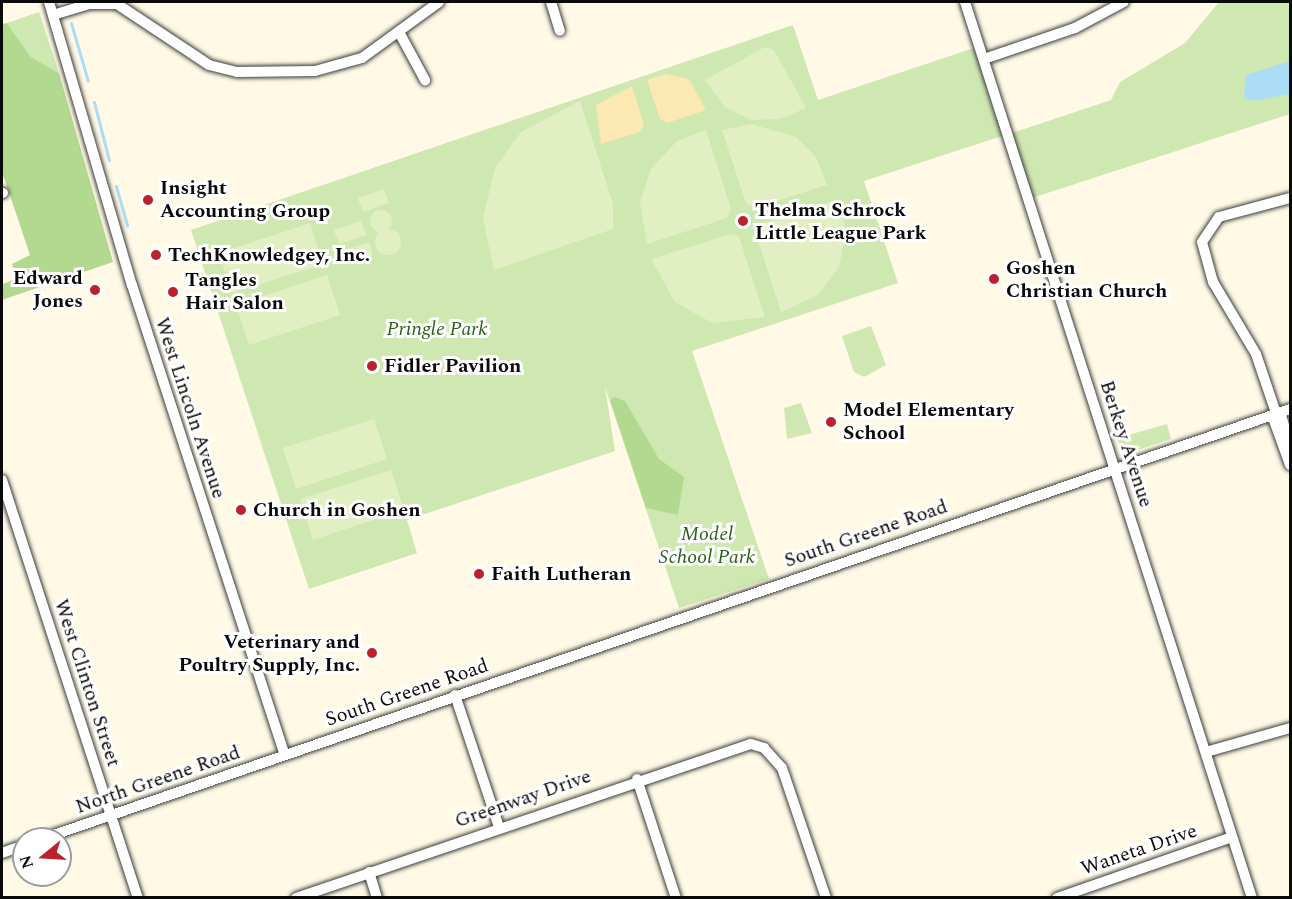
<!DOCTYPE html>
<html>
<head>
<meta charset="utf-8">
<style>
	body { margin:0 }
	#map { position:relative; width:1292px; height:899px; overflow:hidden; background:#fff9e6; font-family:Spectral,serif }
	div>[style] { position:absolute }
	.green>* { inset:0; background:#cfe8b1 }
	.forest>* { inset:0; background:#b3d990 }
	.sand>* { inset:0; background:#fbe8b2 }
	.pitch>* { inset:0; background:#e1efc3 }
	.round { border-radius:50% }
	.water>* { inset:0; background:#abddf6 }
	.stream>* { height:3px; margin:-1.5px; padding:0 1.5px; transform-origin:1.5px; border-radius:1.5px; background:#abddf6 }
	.roads { filter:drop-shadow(0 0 2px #3d3d3d) drop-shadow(0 0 2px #3d3d3d) }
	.minor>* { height:10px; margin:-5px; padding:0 5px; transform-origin:5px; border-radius:5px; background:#fff }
	.dots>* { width:16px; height:16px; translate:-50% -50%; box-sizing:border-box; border:3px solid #fff; border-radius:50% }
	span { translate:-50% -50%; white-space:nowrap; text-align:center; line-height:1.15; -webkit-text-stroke:6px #fff; paint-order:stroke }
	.poi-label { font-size:20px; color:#0a0a0a; font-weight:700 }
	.left { translate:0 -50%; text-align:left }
	.right { translate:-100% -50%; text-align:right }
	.park-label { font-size:20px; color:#2c601b; font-style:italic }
	.street-label { font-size:20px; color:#0a0a0a }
	.frame { position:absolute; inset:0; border:3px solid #0a0a0a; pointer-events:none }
	.north { position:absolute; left:12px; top:827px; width:60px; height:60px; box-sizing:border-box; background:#fff; border:2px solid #9d9d9d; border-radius:50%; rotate:252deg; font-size:16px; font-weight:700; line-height:24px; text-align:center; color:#0a0a0a }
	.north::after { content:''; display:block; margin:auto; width:21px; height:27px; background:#b9222e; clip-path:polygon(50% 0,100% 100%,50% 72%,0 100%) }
</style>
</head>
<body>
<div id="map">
	<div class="green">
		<i style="clip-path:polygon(1219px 2px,1290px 2px,1290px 114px,1029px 199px,1008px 134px,864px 181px,898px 283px,692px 351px,769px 579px,679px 608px,605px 387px,615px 451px,407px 520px,417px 553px,309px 589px,191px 230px,793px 25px,818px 100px,980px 46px,1009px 134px,1111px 100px,1120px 82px,1185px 43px)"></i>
		<i style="clip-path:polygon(39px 12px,59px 73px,31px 57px,7px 23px)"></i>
		<i style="clip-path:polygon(871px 326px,886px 365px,864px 377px,854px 372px,842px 336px)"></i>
		<i style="clip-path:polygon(1110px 389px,1125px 436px,1167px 424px,1171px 439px,1131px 452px,1121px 449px,1101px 391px)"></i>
		<i style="clip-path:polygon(801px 403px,812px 433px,787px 439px,784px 408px)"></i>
	</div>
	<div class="forest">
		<i style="clip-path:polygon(7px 23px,31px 57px,59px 73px,113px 262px,2px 300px,3px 284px,17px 278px,12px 264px,30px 255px,2px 172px,2px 24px)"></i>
		<i style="clip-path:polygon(614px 397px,625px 401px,659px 459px,684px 477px,678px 515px,646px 508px,610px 400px)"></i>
	</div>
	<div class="sand">
		<i style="clip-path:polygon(665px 74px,689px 79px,706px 110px,667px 123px,660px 119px,647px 80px)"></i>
		<i style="clip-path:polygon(632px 86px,644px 125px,640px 132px,601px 144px,596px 105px)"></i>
	</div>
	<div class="pitch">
		<i style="clip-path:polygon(765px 47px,774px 50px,806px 108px,780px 119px,751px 120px,725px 107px,705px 80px)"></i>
		<i style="clip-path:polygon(580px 101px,613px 204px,613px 229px,494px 270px,483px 218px,495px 168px,521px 132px)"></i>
		<i style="clip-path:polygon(751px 124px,796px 137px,816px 157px,827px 185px,754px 208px,746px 203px,722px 130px)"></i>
		<i style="clip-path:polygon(706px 130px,731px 209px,727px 218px,647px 244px,640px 202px,651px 169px,677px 141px)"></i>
		<i style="clip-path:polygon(384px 189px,389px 203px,363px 212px,358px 198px)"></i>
		<i style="clip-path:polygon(839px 199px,846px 233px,839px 267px,818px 295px,781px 312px,756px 234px,759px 225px)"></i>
		<i class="round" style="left:370px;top:210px;width:22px;height:22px"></i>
		<i style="clip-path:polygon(361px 221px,366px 235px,339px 244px,334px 230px)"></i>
		<i style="clip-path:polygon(310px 223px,323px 264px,232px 293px,219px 253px)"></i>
		<i class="round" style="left:375px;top:229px;width:26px;height:26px"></i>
		<i style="clip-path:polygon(731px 234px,739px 237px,765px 317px,712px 323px,675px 302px,651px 259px)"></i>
		<i style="clip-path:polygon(369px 242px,373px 256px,346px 265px,341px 251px)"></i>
		<i style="clip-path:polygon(327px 275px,340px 315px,249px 345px,236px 305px)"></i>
		<i style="clip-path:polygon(374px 419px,387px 459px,296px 489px,283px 448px)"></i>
		<i style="clip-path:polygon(391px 470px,404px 510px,313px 540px,300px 499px)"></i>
	</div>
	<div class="water">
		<i style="clip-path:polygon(1290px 61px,1290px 94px,1252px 101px,1244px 98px,1246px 75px)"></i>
	</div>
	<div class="stream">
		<i style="left:71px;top:23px;width:60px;rotate:73.7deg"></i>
		<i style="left:94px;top:102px;width:60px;rotate:75.5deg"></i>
		<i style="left:116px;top:186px;width:41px;rotate:74.2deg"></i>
	</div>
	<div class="roads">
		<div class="minor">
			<i style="left:49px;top:2px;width:295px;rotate:73.7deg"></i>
			<i style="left:132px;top:285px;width:494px;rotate:72deg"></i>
			<i style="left:551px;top:2px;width:30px;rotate:73deg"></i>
			<i style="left:965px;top:2px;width:941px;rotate:72.24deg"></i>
			<i style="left:53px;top:15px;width:39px;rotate:-17deg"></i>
			<i style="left:90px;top:4px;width:27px"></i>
			<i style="left:117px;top:4px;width:110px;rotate:33.5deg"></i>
			<i style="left:209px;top:65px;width:29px;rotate:14deg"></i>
			<i style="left:237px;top:72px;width:78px;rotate:-0.7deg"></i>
			<i style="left:315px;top:71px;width:49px;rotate:-15.5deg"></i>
			<i style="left:362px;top:58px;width:95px;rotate:-36deg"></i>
			<i style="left:399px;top:32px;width:55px;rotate:61.6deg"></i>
			<i style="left:984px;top:59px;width:96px;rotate:-18.8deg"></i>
			<i style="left:1075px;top:28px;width:55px;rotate:-28deg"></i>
			<i style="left:2px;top:193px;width:1px"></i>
			<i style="left:1280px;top:412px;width:34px;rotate:73deg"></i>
			<i style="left:1276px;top:413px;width:62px;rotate:-108.7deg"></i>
			<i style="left:1256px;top:354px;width:84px;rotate:-120.8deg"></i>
			<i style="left:1213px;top:282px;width:41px;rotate:-105.4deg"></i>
			<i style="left:1202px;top:242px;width:30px;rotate:-56deg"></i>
			<i style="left:1219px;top:217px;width:73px;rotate:-15deg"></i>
			<i style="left:1272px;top:415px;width:53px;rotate:70.2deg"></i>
			<i style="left:2px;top:480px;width:440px;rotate:72deg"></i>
			<i style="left:455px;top:695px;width:139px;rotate:71.6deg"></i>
			<i style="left:1206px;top:752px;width:87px;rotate:-15.9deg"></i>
			<i style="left:637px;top:779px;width:125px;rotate:71.9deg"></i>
			<i style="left:42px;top:839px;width:1320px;rotate:-19.01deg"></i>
			<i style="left:2px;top:853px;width:23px;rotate:-20deg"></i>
			<i style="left:369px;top:872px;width:27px;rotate:73deg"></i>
			<i style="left:296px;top:898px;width:480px;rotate:-18.7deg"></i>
			<i style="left:751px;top:744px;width:14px;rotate:17deg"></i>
			<i style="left:764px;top:748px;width:27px;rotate:48deg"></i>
			<i style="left:782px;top:768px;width:137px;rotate:71.3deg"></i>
			<i style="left:1057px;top:898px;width:185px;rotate:-19.2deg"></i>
		</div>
	</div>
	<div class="dots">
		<i style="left:148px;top:200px;background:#b9222e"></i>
		<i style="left:743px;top:221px;background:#b9222e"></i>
		<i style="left:156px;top:255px;background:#b9222e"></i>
		<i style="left:994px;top:279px;background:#b9222e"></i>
		<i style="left:95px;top:290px;background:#b9222e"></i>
		<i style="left:173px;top:292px;background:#b9222e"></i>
		<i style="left:372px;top:366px;background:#b9222e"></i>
		<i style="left:831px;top:422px;background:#b9222e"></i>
		<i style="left:241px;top:510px;background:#b9222e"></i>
		<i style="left:479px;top:574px;background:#b9222e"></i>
		<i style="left:372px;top:653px;background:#b9222e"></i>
	</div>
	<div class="poi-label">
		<span class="left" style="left:160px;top:200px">Insight<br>Accounting Group</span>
		<span class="left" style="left:755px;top:222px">Thelma Schrock<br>Little League Park</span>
		<span class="left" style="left:168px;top:255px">TechKnowledgey, Inc.</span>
		<span class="left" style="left:1006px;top:280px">Goshen<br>Christian Church</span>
		<span class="right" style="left:83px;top:290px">Edward<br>Jones</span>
		<span class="left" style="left:185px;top:292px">Tangles<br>Hair Salon</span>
		<span class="left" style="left:384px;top:366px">Fidler Pavilion</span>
		<span class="left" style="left:843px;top:422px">Model Elementary<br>School</span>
		<span class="left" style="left:253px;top:510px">Church in Goshen</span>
		<span class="left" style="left:491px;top:574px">Faith Lutheran</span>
		<span class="right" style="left:360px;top:654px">Veterinary and<br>Poultry Supply, Inc.</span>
	</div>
	<div class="park-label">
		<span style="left:437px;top:329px">Pringle Park</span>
		<span style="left:707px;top:546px">Model<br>School Park</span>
	</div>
	<div class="street-label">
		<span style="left:190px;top:408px;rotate:72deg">West Lincoln Avenue</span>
		<span style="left:1126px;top:444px;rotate:72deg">Berkey Avenue</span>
		<span style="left:866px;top:534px;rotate:-19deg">South Greene Road</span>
		<span style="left:87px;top:683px;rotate:72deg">West Clinton Street</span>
		<span style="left:407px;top:693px;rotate:-19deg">South Greene Road</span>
		<span style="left:158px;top:780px;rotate:-19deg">North Greene Road</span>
		<span style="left:523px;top:799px;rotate:-19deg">Greenway Drive</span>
		<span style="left:1139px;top:850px;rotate:-19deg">Waneta Drive</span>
	</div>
	<div class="frame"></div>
	<div class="north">N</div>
</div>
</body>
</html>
